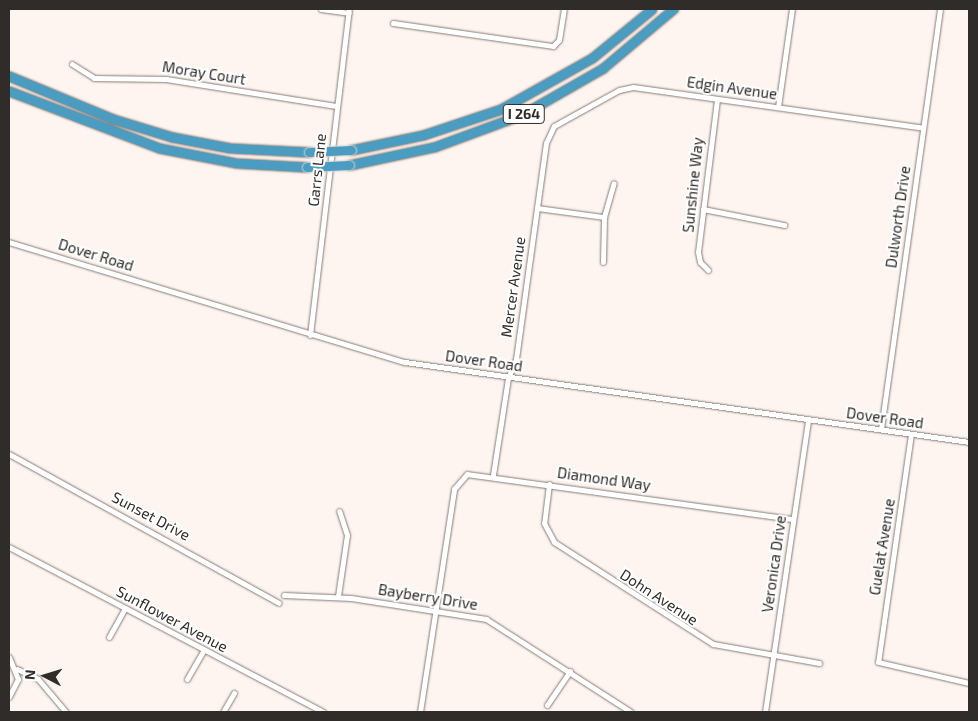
<!DOCTYPE html>
<html>
<head>
<meta charset="utf-8">
<style>
	body { margin:0 }
	#map { position:relative; width:978px; height:721px; overflow:hidden; background:#fff5f0; font-family:"Exo 2",sans-serif }
	div>[style] { position:absolute }
	.roads { filter:drop-shadow(0 0 1px #857c78) drop-shadow(0 0 1px #857c78) }
	.street>* { height:5px; margin:-2.5px; padding:0 2.5px; transform-origin:2.5px; border-radius:2.5px; background:#fff }
	.highway>* { height:9px; margin:-4.5px; padding:0 4.5px; transform-origin:4.5px; border-radius:4.5px; background:#4a9dc0 }
	.bridges { filter:drop-shadow(0 0 1px #d5d5d4) drop-shadow(0 0 1px #d5d5d4) }
	.highway-bridge>* { height:9px; margin:-4.5px; padding:0 4.5px; transform-origin:4.5px; border-radius:4.5px; background:#4a9dc0 }
	span { translate:-50% -50%; white-space:nowrap; text-align:center; line-height:1.15; -webkit-text-stroke:4px #fff; paint-order:stroke }
	.shield-label span { padding:1px 4px; background:#fff; border:1px solid; border-radius:4px; -webkit-text-stroke-width:0 }
	.shield-label { font-size:14px; color:#2f2c2a; font-weight:700 }
	.street-label { font-size:15px; color:#2f2c2a }
	.frame { position:absolute; inset:0; border:10px solid #2f2c2a; pointer-events:none }
	.north { position:absolute; left:20px; top:651px; width:50px; height:50px; -webkit-text-stroke:4px #fff; paint-order:stroke; rotate:275deg; font-size:14px; font-weight:700; line-height:20px; text-align:center; color:#2f2c2a }
	.north::after { content:''; display:block; margin:auto; width:18px; height:22px; background:#2f2c2a; clip-path:polygon(50% 0,100% 100%,50% 72%,0 100%) }
</style>
</head>
<body>
<div id="map">
	<div class="roads">
		<div class="street">
			<i style="left:321px;top:9px;width:28px;rotate:8deg"></i>
			<i style="left:393px;top:23px;width:162px;rotate:8.2deg"></i>
			<i style="left:553px;top:46px;width:8px;rotate:-45deg"></i>
			<i style="left:559px;top:40px;width:31px;rotate:-81deg"></i>
			<i style="left:72px;top:64px;width:26px;rotate:32deg"></i>
			<i style="left:94px;top:78px;width:72px;rotate:0.8deg"></i>
			<i style="left:166px;top:79px;width:172px;rotate:9deg"></i>
			<i style="left:778px;top:107px;width:99px;rotate:-81.9deg"></i>
			<i style="left:537px;top:208px;width:68px;rotate:7.7deg"></i>
			<i style="left:703px;top:209px;width:83px;rotate:11.2deg"></i>
			<i style="left:9px;top:242px;width:414px;rotate:16.9deg"></i>
			<i style="left:405px;top:362px;width:570px;rotate:8.07deg"></i>
			<i style="left:603px;top:262px;width:45px;rotate:-88.7deg"></i>
			<i style="left:604px;top:217px;width:35px;rotate:-74deg"></i>
			<i style="left:708px;top:270px;width:11px;rotate:-135deg"></i>
			<i style="left:700px;top:262px;width:10px;rotate:-101deg"></i>
			<i style="left:698px;top:252px;width:154px;rotate:-82.9deg"></i>
			<i style="left:310px;top:335px;width:328px;rotate:-83.2deg"></i>
			<i style="left:881px;top:429px;width:424px;rotate:-82deg"></i>
			<i style="left:911px;top:434px;width:230px;rotate:98.2deg"></i>
			<i style="left:878px;top:662px;width:93px;rotate:13deg"></i>
			<i style="left:9px;top:454px;width:308px;rotate:28.9deg"></i>
			<i style="left:493px;top:475px;width:98px;rotate:-81.2deg"></i>
			<i style="left:508px;top:378px;width:21px;rotate:-67deg"></i>
			<i style="left:516px;top:359px;width:218px;rotate:-82.1deg"></i>
			<i style="left:546px;top:143px;width:19px;rotate:-65deg"></i>
			<i style="left:554px;top:126px;width:74px;rotate:-29deg"></i>
			<i style="left:619px;top:90px;width:14px;rotate:-12deg"></i>
			<i style="left:633px;top:87px;width:293px;rotate:8deg"></i>
			<i style="left:549px;top:484px;width:39px;rotate:97deg"></i>
			<i style="left:544px;top:523px;width:21px;rotate:62deg"></i>
			<i style="left:554px;top:542px;width:189px;rotate:32.7deg"></i>
			<i style="left:713px;top:644px;width:108px;rotate:10.2deg"></i>
			<i style="left:9px;top:547px;width:355px;rotate:27.7deg"></i>
			<i style="left:284px;top:595px;width:67px;rotate:2.6deg"></i>
			<i style="left:351px;top:598px;width:137px;rotate:8.8deg"></i>
			<i style="left:486px;top:619px;width:172px;rotate:32.7deg"></i>
			<i style="left:338px;top:596px;width:62px;rotate:-81.6deg"></i>
			<i style="left:347px;top:535px;width:25px;rotate:-108deg"></i>
			<i style="left:109px;top:637px;width:33px;rotate:-61deg"></i>
			<i style="left:9px;top:657px;width:24px;rotate:68deg"></i>
			<i style="left:18px;top:679px;width:20px;rotate:117deg"></i>
			<i style="left:17px;top:669px;width:23px;rotate:25deg"></i>
			<i style="left:38px;top:679px;width:43px;rotate:49.7deg"></i>
			<i style="left:187px;top:679px;width:34px;rotate:-60deg"></i>
			<i style="left:547px;top:705px;width:41px;rotate:-55.9deg"></i>
			<i style="left:223px;top:712px;width:22px;rotate:-60deg"></i>
			<i style="left:420px;top:712px;width:226px;rotate:-81.3deg"></i>
			<i style="left:454px;top:489px;width:20px;rotate:-49deg"></i>
			<i style="left:467px;top:474px;width:329px;rotate:7.9deg"></i>
			<i style="left:765px;top:712px;width:295px;rotate:-81.6deg"></i>
		</div>
		<div class="highway">
			<i style="left:9px;top:76px;width:113px;rotate:22.5deg"></i>
			<i style="left:113px;top:119px;width:62px;rotate:17deg"></i>
			<i style="left:172px;top:137px;width:59px;rotate:10.7deg"></i>
			<i style="left:230px;top:148px;width:79px;rotate:2.9deg"></i>
			<i style="left:9px;top:91px;width:160px;rotate:20.8deg"></i>
			<i style="left:159px;top:148px;width:78px;rotate:11deg"></i>
			<i style="left:236px;top:163px;width:71px;rotate:3.2deg"></i>
			<i style="left:351px;top:150px;width:74px;rotate:-11.8deg"></i>
			<i style="left:423px;top:135px;width:82px;rotate:-18.4deg"></i>
			<i style="left:501px;top:109px;width:104px;rotate:-29.3deg"></i>
			<i style="left:592px;top:58px;width:77px;rotate:-39.2deg"></i>
			<i style="left:349px;top:165px;width:87px;rotate:-12deg"></i>
			<i style="left:434px;top:147px;width:93px;rotate:-20.2deg"></i>
			<i style="left:521px;top:115px;width:95px;rotate:-29.8deg"></i>
			<i style="left:603px;top:68px;width:92px;rotate:-40.1deg"></i>
		</div>
	</div>
	<div class="bridges">
		<div class="highway-bridge">
			<i style="left:309px;top:152px;width:42px;rotate:-2.7deg"></i>
			<i style="left:307px;top:167px;width:42px;rotate:-2.7deg"></i>
		</div>
	</div>
	<div class="shield-label">
		<span style="left:524px;top:114px">I 264</span>
	</div>
	<div class="street-label">
		<span style="left:204px;top:73px;rotate:9deg">Moray Court</span>
		<span style="left:732px;top:88px;rotate:8deg">Edgin Avenue</span>
		<span style="left:317px;top:170px;rotate:-84deg">Garrs Lane</span>
		<span style="left:693px;top:185px;rotate:-84deg">Sunshine Way</span>
		<span style="left:898px;top:217px;rotate:-82deg">Dulworth Drive</span>
		<span style="left:96px;top:255px;rotate:17deg">Dover Road</span>
		<span style="left:513px;top:287px;rotate:-82deg">Mercer Avenue</span>
		<span style="left:484px;top:361px;rotate:8deg">Dover Road</span>
		<span style="left:885px;top:418px;rotate:8deg">Dover Road</span>
		<span style="left:604px;top:479px;rotate:8deg">Diamond Way</span>
		<span style="left:151px;top:516px;rotate:28deg">Sunset Drive</span>
		<span style="left:882px;top:547px;rotate:-81deg">Guelat Avenue</span>
		<span style="left:774px;top:564px;rotate:-82deg">Veronica Drive</span>
		<span style="left:428px;top:597px;rotate:9deg">Bayberry Drive</span>
		<span style="left:659px;top:597px;rotate:33deg">Dohn Avenue</span>
		<span style="left:172px;top:619px;rotate:28deg">Sunflower Avenue</span>
	</div>
	<div class="frame"></div>
	<div class="north">N</div>
</div>
</body>
</html>
